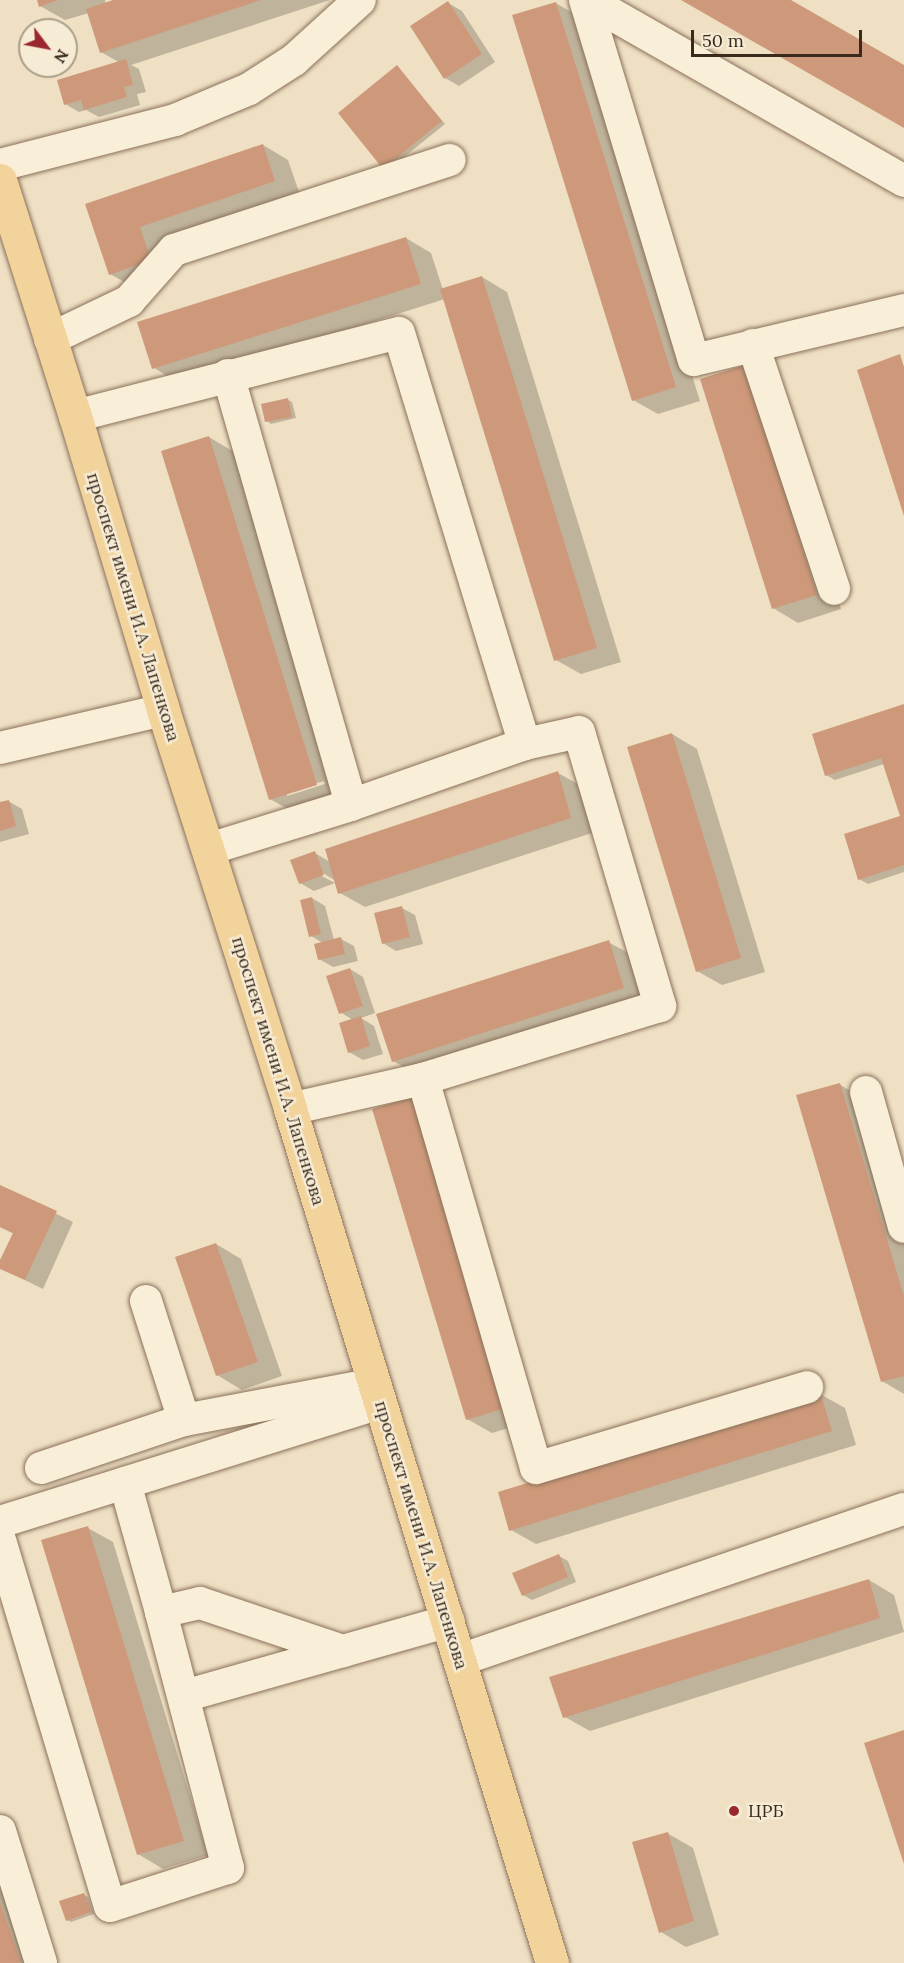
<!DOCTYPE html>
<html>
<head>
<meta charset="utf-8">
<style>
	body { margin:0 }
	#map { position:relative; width:904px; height:1963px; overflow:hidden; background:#efe0c4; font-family:Lora,serif }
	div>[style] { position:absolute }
	.shadow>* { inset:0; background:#0003 }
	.building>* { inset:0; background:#ce997a }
	.roads { filter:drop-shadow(0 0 2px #8a715a) drop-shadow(0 0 2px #8a715a) }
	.minor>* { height:32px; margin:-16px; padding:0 16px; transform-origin:16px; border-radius:16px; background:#f9eed8 }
	.major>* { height:33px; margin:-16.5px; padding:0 16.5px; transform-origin:16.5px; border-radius:16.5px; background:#f2d39c }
	.dots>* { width:16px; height:16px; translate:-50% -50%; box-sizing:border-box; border:3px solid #f6ebd4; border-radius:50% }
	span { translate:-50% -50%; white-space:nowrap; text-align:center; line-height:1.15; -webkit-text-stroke:5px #f6ebd4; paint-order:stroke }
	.street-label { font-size:18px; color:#3a2a1e }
	.poi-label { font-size:18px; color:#3a2a1e }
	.left { translate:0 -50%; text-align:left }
	.north { position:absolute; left:18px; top:18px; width:60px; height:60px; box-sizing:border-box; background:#f6ebd4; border:2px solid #ab9e8b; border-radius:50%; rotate:122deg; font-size:16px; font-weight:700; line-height:24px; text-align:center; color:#3a2a1e }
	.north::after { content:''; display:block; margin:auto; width:21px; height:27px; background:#9a292f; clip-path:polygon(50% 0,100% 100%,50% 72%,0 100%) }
	.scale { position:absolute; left:691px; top:30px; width:171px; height:27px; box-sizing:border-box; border:3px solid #3a2a1e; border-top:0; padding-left:8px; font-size:18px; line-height:21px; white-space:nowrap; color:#3a2a1e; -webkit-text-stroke:4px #f6ebd4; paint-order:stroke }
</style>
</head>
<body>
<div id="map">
	<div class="shadow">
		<i style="clip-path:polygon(38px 0,105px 0,106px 4px,118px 0,330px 0,131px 65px,139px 69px,146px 92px,137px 94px,140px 105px,99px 117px,86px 110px,79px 112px,65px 104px,120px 63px,101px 52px,89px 13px,65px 20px,40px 6px)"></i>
		<i style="clip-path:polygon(448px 3px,462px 11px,495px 62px,459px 86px,445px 78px,412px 27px)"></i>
		<i style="clip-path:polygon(556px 3px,581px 18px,700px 401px,658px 414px,633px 400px)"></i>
		<i style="clip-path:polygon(397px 67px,445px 124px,388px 170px)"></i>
		<i style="clip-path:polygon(263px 145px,288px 160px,300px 195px,164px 241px,175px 274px,135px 288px,110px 274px,87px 205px)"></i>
		<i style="clip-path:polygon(406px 238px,431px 253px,443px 290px,482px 277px,507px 292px,621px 662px,581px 674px,556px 660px,445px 299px,179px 383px,154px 368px)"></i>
		<i style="clip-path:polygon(769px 381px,841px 609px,798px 623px,773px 608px)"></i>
		<i style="clip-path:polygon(288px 400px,292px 402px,296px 418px,271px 424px,267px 421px)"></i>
		<i style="clip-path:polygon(evenodd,209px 437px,234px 452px,342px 799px,295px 813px,270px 799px,209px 437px,324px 781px,325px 784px,287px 796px,287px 792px,324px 781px)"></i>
		<i style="clip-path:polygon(904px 706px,904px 872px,868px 884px,859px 879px,902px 817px,884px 764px,835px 780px,826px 775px)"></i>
		<i style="clip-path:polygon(672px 734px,697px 749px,765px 972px,722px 985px,697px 971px)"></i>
		<i style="clip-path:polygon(558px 773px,583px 787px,595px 832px,365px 907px,340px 893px,336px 881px,318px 870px,316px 873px,335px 883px,314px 891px,300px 883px,315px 853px,330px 862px)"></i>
		<i style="clip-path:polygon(8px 801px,22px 809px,29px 834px,0 842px,0 804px)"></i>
		<i style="clip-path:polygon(312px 898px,325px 906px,334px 940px,341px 939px,354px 946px,358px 961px,333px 967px,319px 959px,323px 943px,311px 936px)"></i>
		<i style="clip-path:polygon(402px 908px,415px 915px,423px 944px,396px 951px,383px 943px)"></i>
		<i style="clip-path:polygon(608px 942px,634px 956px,648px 1002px,418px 1075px,393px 1061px)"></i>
		<i style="clip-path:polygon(350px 969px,363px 977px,375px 1013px,361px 1018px,374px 1026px,383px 1054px,363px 1060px,349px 1052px,353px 1020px,340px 1012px)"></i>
		<i style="clip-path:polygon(839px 1084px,864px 1099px,904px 1230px,904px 1394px,882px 1381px)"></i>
		<i style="clip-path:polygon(374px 1110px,533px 1421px,492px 1433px,467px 1419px)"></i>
		<i style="clip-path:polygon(0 1186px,73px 1222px,43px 1289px,0 1268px,14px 1234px,0 1227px)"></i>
		<i style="clip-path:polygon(216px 1244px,241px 1259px,282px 1376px,242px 1390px,217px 1375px)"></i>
		<i style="clip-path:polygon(820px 1394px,845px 1408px,856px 1445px,536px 1544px,511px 1530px)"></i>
		<i style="clip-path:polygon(88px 1528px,113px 1542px,208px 1855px,163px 1869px,138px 1854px)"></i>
		<i style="clip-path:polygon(559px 1556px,568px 1561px,576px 1582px,532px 1600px,523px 1595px)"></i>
		<i style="clip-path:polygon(869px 1580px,894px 1595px,904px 1632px,590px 1731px,565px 1717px)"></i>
		<i style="clip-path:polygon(667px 1833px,693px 1848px,719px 1935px,686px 1947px,661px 1932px)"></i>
		<i style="clip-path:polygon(0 1848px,41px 1963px,0 1963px)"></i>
		<i style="clip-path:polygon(84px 1895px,88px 1897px,94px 1914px,71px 1922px,67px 1920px)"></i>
	</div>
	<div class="building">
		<i style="clip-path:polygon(37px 0,58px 0,39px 7px)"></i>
		<i style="clip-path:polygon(113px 0,261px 0,100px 53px,86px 9px)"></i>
		<i style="clip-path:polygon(681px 0,791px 0,904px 65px,904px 128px)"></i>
		<i style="clip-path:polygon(448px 1px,482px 54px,444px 79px,410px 26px)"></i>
		<i style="clip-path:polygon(556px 2px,676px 387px,632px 401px,512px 15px)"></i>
		<i style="clip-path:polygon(126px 59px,133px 85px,124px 87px,127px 97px,84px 110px,81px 100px,64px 105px,57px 80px)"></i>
		<i style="clip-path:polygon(397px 65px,442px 121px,383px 169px,338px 113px)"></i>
		<i style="clip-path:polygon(263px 144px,275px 181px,140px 227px,151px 260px,109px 275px,85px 204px)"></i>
		<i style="clip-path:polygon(406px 237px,421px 284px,152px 369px,137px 322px)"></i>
		<i style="clip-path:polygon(482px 276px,597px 648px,554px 661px,440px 289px)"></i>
		<i style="clip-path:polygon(900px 354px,904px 367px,904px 516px,857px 370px)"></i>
		<i style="clip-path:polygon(745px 365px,817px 595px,772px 609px,700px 379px)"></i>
		<i style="clip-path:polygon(288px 398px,292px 417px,265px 422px,261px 404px)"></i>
		<i style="clip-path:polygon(209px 436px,317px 785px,269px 800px,161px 451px)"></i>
		<i style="clip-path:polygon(904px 704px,904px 865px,858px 880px,844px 834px,900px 816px,881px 758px,825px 776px,812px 734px)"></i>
		<i style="clip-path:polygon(672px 733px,741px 958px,696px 972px,627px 747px)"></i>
		<i style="clip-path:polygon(558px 771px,571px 818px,338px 894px,325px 849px)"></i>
		<i style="clip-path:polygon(9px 800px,16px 826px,0 831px,0 802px)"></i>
		<i style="clip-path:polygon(315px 851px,324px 875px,299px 884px,290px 860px)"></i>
		<i style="clip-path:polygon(312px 897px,321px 934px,309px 937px,300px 900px)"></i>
		<i style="clip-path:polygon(402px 906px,410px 937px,382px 944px,374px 913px)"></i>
		<i style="clip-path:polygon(341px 937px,345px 954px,318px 960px,314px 944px)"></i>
		<i style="clip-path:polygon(609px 940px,624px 988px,392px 1062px,376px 1014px)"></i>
		<i style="clip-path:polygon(350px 968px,363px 1006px,339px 1014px,326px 976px)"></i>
		<i style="clip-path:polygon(361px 1016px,370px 1046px,348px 1053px,339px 1023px)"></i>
		<i style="clip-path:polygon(840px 1083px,904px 1296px,904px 1376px,881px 1382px,796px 1095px)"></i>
		<i style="clip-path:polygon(415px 1096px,509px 1407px,466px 1420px,372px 1109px)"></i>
		<i style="clip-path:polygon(0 1185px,57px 1211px,25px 1280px,0 1269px,0 1260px,13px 1233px,0 1227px)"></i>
		<i style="clip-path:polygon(216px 1243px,258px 1362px,216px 1376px,175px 1257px)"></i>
		<i style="clip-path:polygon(820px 1392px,832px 1431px,509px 1531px,498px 1492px)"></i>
		<i style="clip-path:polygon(88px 1526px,184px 1841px,137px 1855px,41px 1540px)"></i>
		<i style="clip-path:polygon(559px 1554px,568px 1577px,522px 1596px,512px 1573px)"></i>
		<i style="clip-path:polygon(869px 1579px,880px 1618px,563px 1718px,549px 1677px)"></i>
		<i style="clip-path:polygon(904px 1730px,904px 1864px,864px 1743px)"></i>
		<i style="clip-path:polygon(668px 1832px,694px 1921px,659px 1933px,632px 1842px)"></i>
		<i style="clip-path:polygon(84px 1893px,91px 1912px,66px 1921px,59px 1901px)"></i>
		<i style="clip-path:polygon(0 1903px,21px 1962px,18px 1963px,0 1963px)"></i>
	</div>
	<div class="roads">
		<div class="minor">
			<i style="left:585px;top:0;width:376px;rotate:73.2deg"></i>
			<i style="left:694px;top:360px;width:216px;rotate:-13.4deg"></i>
			<i style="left:587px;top:0;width:365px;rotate:29.7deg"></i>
			<i style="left:0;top:165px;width:181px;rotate:-14.4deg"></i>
			<i style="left:175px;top:120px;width:80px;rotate:-22.7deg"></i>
			<i style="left:249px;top:89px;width:54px;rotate:-32.8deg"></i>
			<i style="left:294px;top:60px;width:89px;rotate:-42.3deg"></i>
			<i style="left:50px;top:339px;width:88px;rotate:-25.7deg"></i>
			<i style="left:129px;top:301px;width:68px;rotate:-48.6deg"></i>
			<i style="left:174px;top:250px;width:290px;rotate:-18.1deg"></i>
			<i style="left:753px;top:345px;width:257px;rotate:71.6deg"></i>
			<i style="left:228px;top:375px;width:447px;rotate:74deg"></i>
			<i style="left:75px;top:416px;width:334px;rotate:-14.4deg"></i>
			<i style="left:399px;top:333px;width:430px;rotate:73deg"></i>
			<i style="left:0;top:748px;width:167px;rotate:-13.1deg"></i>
			<i style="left:209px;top:849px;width:149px;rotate:-17.2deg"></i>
			<i style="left:351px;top:805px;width:184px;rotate:-19.3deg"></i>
			<i style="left:525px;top:744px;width:55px;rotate:-12.5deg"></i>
			<i style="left:579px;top:732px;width:286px;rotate:73.5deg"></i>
			<i style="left:660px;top:1006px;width:248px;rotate:162.9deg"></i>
			<i style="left:423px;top:1079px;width:136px;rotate:167.3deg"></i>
			<i style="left:423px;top:1079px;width:405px;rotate:73.8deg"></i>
			<i style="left:536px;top:1468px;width:283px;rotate:-16.6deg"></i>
			<i style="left:866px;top:1092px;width:140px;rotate:74.3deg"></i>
			<i style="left:146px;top:1301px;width:125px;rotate:72.3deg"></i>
			<i style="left:41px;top:1468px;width:151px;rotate:-18.6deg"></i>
			<i style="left:184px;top:1420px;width:193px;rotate:-10.7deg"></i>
			<i style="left:125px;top:1483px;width:134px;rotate:74.4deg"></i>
			<i style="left:0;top:1522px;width:398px;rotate:-17.4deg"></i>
			<i style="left:0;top:1540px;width:382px;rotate:73.3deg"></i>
			<i style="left:110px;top:1906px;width:124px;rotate:-17.9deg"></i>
			<i style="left:228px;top:1868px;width:265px;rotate:-104.7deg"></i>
			<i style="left:161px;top:1612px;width:40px;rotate:-13deg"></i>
			<i style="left:200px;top:1603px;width:151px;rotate:18.6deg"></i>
			<i style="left:460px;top:1660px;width:469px;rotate:-18.8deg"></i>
			<i style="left:184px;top:1696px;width:275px;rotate:-15.8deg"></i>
			<i style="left:0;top:1831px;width:138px;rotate:72.7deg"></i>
		</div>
		<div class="major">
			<i style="left:0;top:180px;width:248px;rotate:72.4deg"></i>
			<i style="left:75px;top:416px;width:307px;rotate:73.3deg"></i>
			<i style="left:163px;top:710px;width:419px;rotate:72.3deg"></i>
			<i style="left:290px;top:1109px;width:893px;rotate:72.94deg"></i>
		</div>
	</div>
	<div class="dots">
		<i style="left:734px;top:1811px;background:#9a292f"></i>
	</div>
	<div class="street-label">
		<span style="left:133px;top:607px;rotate:73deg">проспект имени И.А. Лапенкова</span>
		<span style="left:278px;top:1071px;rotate:73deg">проспект имени И.А. Лапенкова</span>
		<span style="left:421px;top:1535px;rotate:73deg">проспект имени И.А. Лапенкова</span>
	</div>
	<div class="poi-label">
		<span class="left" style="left:748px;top:1811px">ЦРБ</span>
	</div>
	<div class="north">N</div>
	<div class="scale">50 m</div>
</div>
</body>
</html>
